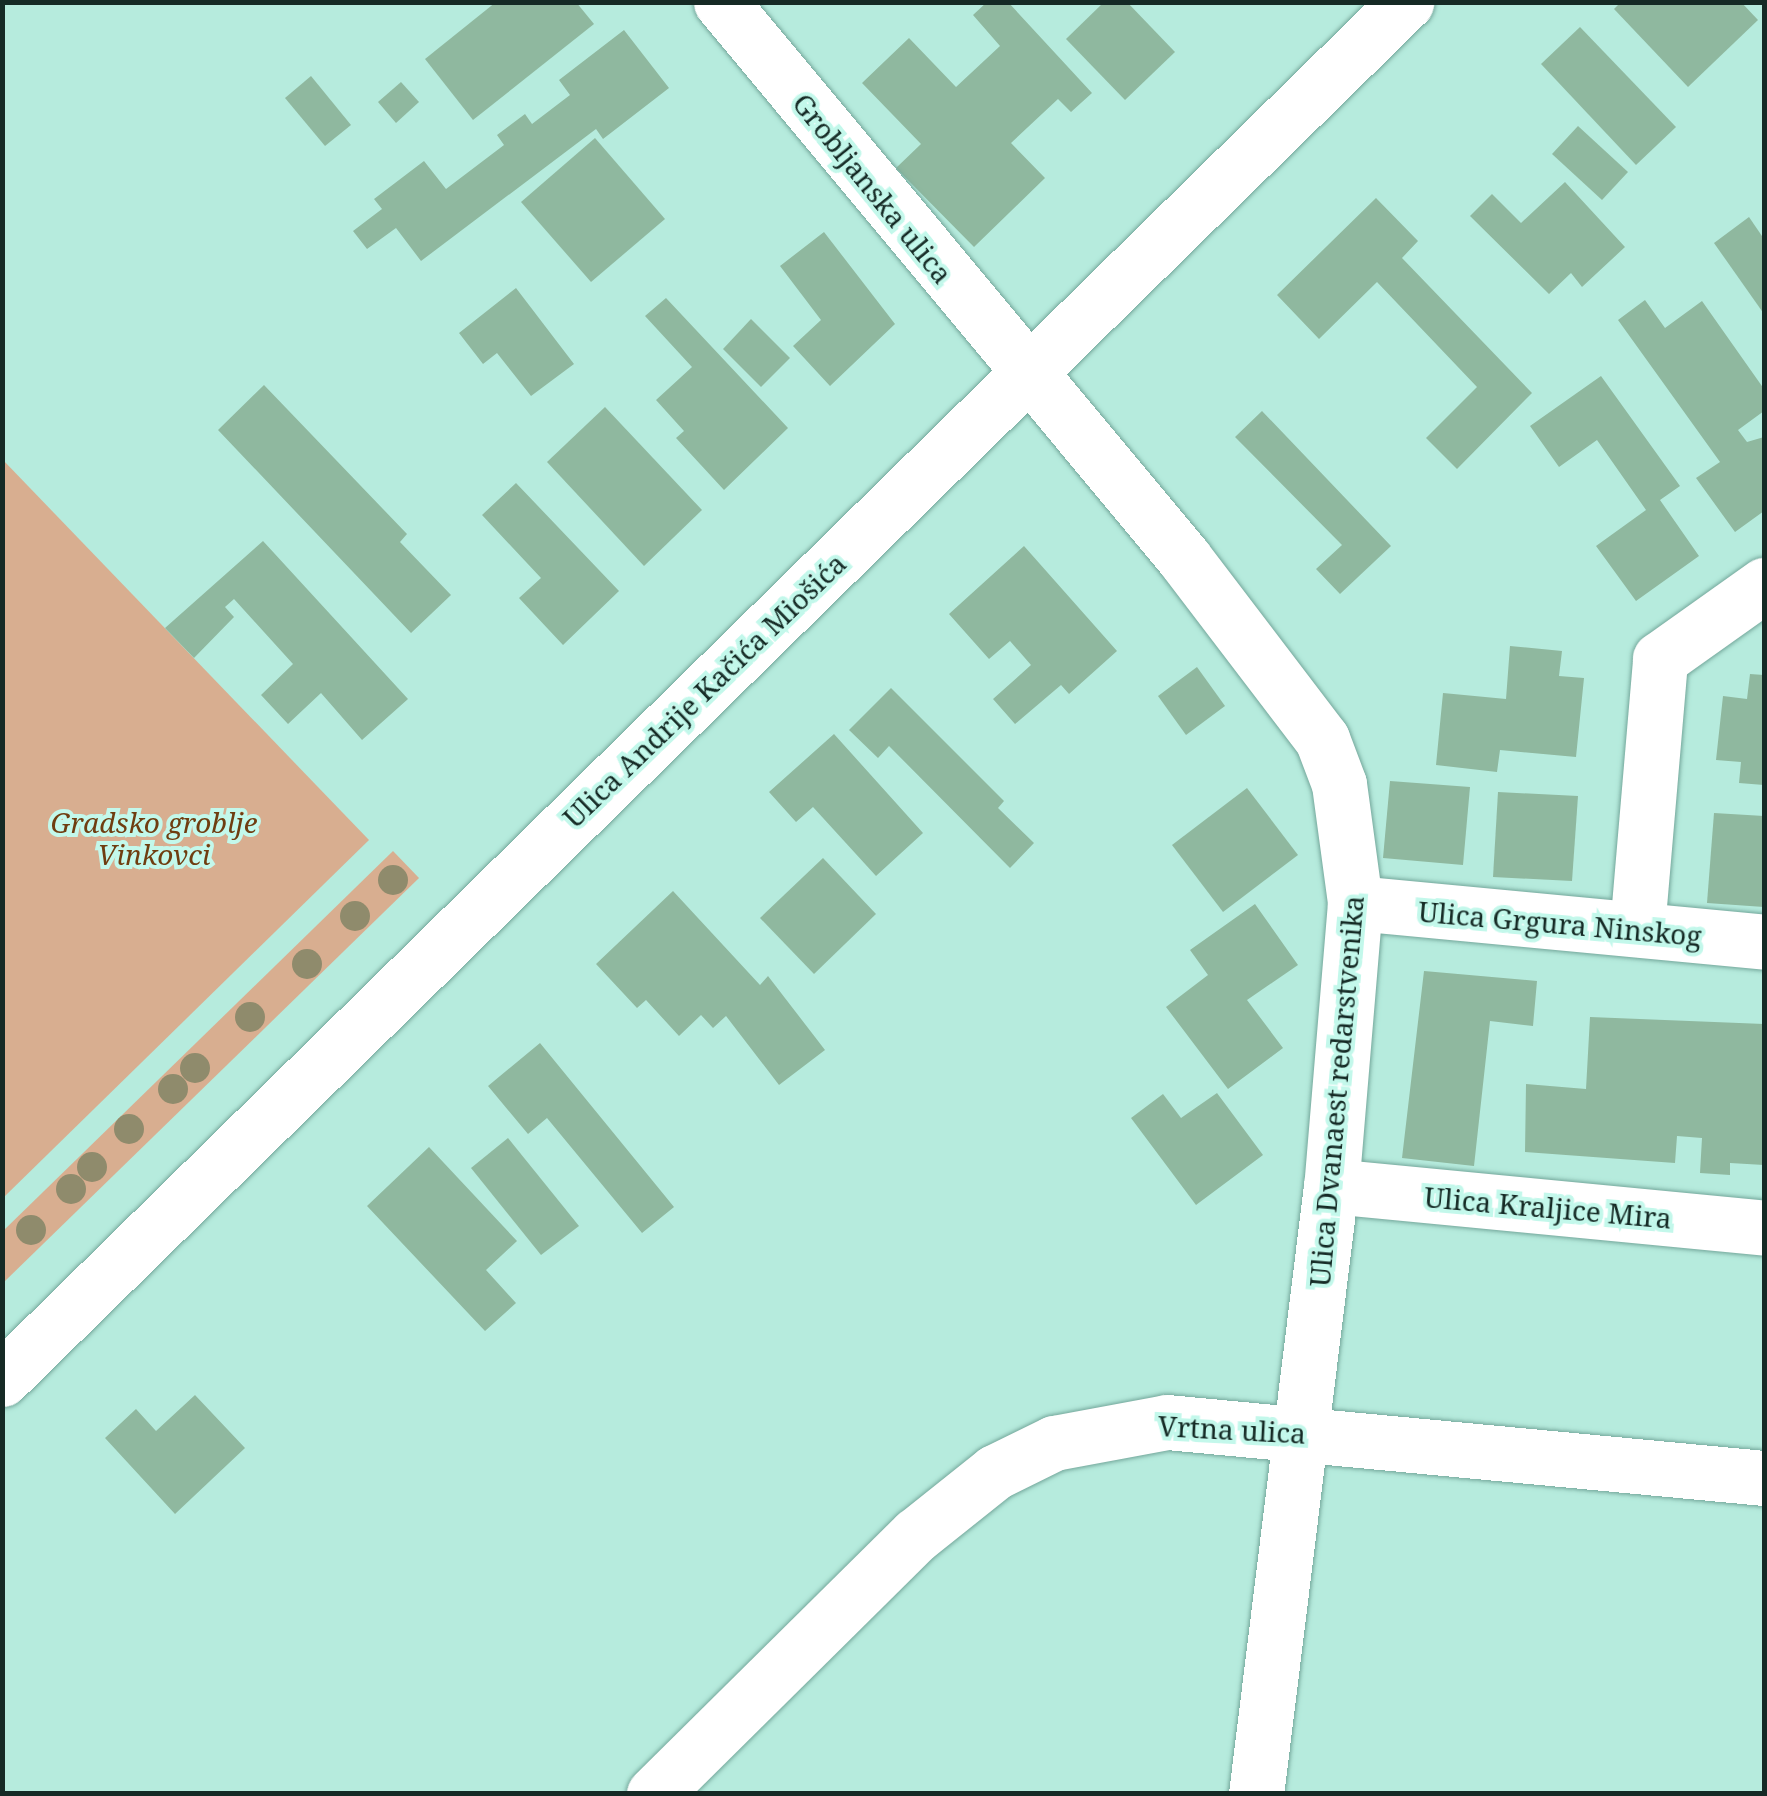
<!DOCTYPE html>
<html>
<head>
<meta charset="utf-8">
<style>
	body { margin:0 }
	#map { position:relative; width:1767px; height:1796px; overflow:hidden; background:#b6ebdd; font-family:"Noto Serif",serif }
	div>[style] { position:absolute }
	.green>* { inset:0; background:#d8ae90 }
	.building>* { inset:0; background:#8fb89f }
	.roads { filter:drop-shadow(0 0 2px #74a79b) drop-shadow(0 0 2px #74a79b) }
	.minor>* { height:55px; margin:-27.5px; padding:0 27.5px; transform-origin:27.5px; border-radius:27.5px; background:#fff }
	.major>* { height:55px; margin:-27.5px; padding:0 27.5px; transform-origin:27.5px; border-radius:27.5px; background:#fff }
	.trees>* { width:30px; height:30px; margin:-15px; border-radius:50%; background:#8f8b6c }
	span { translate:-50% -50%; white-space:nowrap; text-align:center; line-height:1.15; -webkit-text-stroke:8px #c3f8eb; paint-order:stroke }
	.street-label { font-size:28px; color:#152a25 }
	.park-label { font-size:28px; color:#6f3d10; font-style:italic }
	.frame { position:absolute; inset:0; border:5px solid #152a25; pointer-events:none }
</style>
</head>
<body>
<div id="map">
	<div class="green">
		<i style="clip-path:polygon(3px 460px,369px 840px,3px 1198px)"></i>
		<i style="clip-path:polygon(393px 851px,419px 878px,3px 1283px,3px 1231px)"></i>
	</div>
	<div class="building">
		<i style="clip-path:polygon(496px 2px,576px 2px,594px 24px,473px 120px,425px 59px)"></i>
		<i style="clip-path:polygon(987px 2px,1008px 2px,1092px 93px,1071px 112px,1058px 99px,1011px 143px,1045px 178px,974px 247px,896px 168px,921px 144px,862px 83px,909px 38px,956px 87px,1000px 46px,973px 15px)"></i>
		<i style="clip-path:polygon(1104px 2px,1127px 2px,1175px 52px,1125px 100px,1066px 39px)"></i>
		<i style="clip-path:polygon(1621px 2px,1741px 2px,1758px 20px,1688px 87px,1614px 9px)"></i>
		<i style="clip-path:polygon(1580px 27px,1676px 127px,1636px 165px,1541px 64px)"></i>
		<i style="clip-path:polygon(624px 30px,669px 88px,603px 139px,596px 129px,421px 261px,396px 228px,367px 249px,353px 231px,382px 209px,374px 199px,424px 161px,446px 189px,504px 145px,497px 135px,525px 114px,532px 124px,570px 95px,559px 80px)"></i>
		<i style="clip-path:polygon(311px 76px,351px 125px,325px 146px,285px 98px)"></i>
		<i style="clip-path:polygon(401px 82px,419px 102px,396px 123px,378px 102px)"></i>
		<i style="clip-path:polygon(1578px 126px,1628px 172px,1602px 200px,1552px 154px)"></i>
		<i style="clip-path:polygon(595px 138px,665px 219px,591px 282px,521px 202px)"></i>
		<i style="clip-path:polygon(1565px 182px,1625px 247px,1582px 287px,1571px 273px,1549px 294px,1470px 216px,1492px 194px,1521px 223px)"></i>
		<i style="clip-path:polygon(1376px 198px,1418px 241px,1402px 258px,1532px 393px,1457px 469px,1426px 438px,1477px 387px,1377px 282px,1319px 339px,1277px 295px)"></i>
		<i style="clip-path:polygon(1749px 217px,1764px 239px,1764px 314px,1714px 243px)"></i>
		<i style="clip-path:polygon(824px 232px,895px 324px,830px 386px,793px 346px,821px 320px,780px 266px)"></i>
		<i style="clip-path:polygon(516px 288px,574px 364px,531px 396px,497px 353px,483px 364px,459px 333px)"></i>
		<i style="clip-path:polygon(666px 298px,788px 428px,724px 490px,676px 438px,684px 431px,656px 400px,692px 367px,645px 316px)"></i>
		<i style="clip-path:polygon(1645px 300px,1665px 328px,1702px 301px,1764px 389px,1764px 411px,1738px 430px,1747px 442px,1764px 437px,1764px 511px,1735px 532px,1696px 478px,1720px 462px,1618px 320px)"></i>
		<i style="clip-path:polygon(751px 319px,790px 358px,761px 387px,723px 349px)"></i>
		<i style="clip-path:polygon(1601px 376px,1680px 486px,1660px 500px,1699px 556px,1636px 601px,1596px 546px,1646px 510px,1597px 440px,1559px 467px,1530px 426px)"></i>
		<i style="clip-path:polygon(264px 385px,407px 534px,400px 542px,451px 595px,411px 633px,218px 430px)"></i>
		<i style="clip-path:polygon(605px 407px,702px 510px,644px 566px,547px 462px)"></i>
		<i style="clip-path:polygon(1262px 411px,1391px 546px,1340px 594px,1316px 569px,1342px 545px,1235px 437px)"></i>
		<i style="clip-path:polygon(516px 483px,619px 591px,563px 645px,519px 598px,541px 578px,482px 515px)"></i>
		<i style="clip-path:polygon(263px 541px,408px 699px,362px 740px,321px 693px,288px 724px,261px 695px,293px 664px,234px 599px,225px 607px,234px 617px,194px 658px,165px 628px)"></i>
		<i style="clip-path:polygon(1024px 546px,1117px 651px,1069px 694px,1061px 685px,1015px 724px,993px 699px,1031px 665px,1010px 641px,989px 659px,949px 614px)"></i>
		<i style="clip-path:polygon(1510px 646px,1562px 651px,1559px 676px,1584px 678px,1576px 757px,1500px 750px,1497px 772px,1436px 765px,1443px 693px,1506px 699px)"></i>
		<i style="clip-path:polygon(1197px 667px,1225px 706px,1186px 735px,1158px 696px)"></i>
		<i style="clip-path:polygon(1750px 674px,1764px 675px,1764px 785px,1739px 783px,1741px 762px,1716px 760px,1723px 696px,1747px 699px)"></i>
		<i style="clip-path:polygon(891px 688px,1004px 801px,998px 808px,1034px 843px,1010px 868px,889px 746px,878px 758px,849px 730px)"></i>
		<i style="clip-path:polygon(834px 734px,923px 833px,876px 876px,813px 807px,796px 822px,769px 792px)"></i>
		<i style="clip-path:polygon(1390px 781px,1470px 787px,1463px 865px,1383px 858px)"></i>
		<i style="clip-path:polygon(1247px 788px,1298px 855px,1223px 912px,1172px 845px)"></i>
		<i style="clip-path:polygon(1498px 792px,1578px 796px,1572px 881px,1493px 877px)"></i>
		<i style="clip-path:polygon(1714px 813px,1764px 816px,1764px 907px,1707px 903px)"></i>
		<i style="clip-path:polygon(823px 858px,876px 914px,814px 974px,760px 918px)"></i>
		<i style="clip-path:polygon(673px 891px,760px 985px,768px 976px,825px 1050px,779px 1085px,726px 1016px,713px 1028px,701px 1015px,679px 1036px,646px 1000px,637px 1008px,596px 964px)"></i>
		<i style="clip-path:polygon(1255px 904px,1298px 965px,1247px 1000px,1283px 1048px,1228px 1089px,1166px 1007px,1208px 975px,1190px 950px)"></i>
		<i style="clip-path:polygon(1424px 971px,1537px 981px,1533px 1026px,1490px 1021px,1474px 1166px,1402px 1158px)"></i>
		<i style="clip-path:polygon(1590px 1017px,1764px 1024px,1764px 1165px,1730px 1163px,1730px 1175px,1700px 1173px,1702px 1138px,1677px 1136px,1675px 1163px,1525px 1152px,1526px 1084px,1586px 1089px)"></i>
		<i style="clip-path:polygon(540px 1043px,674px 1207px,642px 1233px,547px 1118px,528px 1134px,488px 1086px)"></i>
		<i style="clip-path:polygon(1217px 1093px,1263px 1155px,1196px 1205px,1131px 1118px,1163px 1094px,1181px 1118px)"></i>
		<i style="clip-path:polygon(508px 1138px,579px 1226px,541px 1255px,471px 1168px)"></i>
		<i style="clip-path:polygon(429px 1147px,517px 1241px,486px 1270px,516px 1303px,485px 1331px,367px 1206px)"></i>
		<i style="clip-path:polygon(195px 1395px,245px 1448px,175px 1514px,105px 1438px,136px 1409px,156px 1431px)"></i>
	</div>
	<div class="roads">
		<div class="minor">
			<i style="left:721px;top:2px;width:724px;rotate:50.21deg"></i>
			<i style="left:1184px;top:558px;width:228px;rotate:52.7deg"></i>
			<i style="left:1322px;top:739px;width:48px;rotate:69.3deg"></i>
			<i style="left:1339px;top:784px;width:120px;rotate:82.3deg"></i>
			<i style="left:1355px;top:903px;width:284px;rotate:94.8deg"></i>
			<i style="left:1331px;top:1186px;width:613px;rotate:97.03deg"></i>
			<i style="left:1355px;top:903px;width:411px;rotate:5.4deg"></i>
			<i style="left:1637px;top:929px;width:271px;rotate:-85.1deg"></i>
			<i style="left:1660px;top:659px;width:128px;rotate:-35.4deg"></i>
			<i style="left:1331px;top:1186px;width:435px;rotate:5.5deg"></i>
			<i style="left:654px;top:1794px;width:368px;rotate:-44.7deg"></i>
			<i style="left:916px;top:1535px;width:101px;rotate:-38.6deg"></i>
			<i style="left:995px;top:1472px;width:66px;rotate:-26.2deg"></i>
			<i style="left:1054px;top:1443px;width:115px;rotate:-10.5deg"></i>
			<i style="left:1167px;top:1422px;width:600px;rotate:5.36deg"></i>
		</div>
		<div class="major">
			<i style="left:2px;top:1379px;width:1967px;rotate:-44.44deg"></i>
		</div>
	</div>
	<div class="trees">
		<i style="left:393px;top:880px"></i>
		<i style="left:355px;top:916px"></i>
		<i style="left:307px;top:964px"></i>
		<i style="left:250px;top:1017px"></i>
		<i style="left:195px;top:1068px"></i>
		<i style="left:173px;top:1089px"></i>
		<i style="left:129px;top:1129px"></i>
		<i style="left:92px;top:1167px"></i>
		<i style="left:71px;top:1189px"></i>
		<i style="left:31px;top:1230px"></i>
	</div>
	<div class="street-label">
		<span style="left:873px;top:188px;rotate:51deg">Grobljanska ulica</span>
		<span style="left:704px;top:690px;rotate:-44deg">Ulica Andrije Kačića Miošića</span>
		<span style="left:1560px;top:923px;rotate:5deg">Ulica Grgura Ninskog</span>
		<span style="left:1336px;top:1091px;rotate:-85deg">Ulica Dvanaest redarstvenika</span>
		<span style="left:1548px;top:1207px;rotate:5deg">Ulica Kraljice Mira</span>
		<span style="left:1232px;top:1429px;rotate:3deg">Vrtna ulica</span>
	</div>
	<div class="park-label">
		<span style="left:154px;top:838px">Gradsko groblje<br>Vinkovci</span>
	</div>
	<div class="frame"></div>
</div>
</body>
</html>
